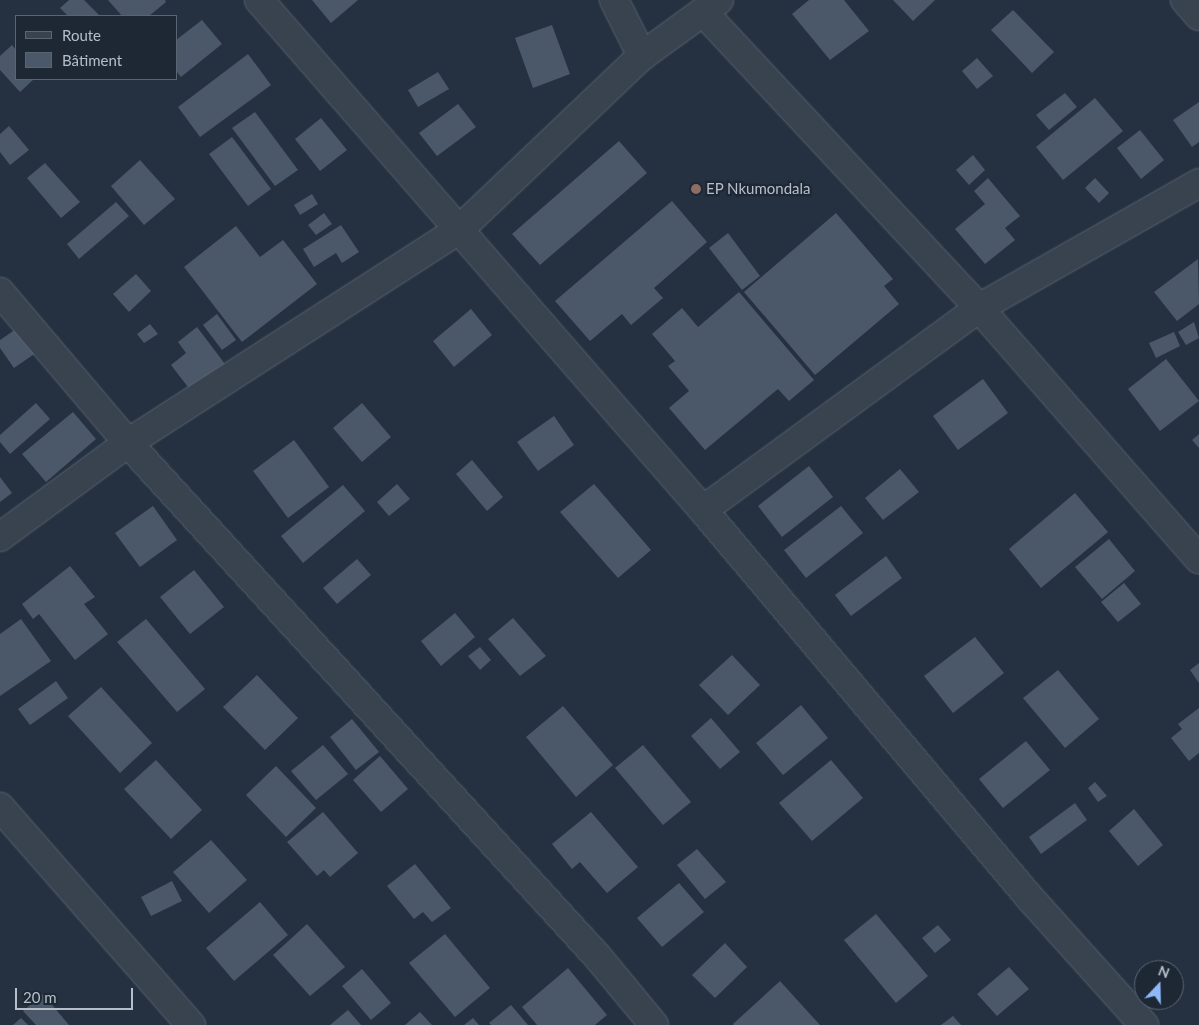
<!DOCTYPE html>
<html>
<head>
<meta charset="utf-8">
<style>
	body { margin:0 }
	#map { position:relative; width:1199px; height:1025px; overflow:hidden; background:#253140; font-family:Lato,sans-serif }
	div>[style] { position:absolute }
	.building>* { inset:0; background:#4b5869 }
	.roads { filter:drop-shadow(0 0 1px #57616d) drop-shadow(0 0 1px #57616d) }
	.street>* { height:28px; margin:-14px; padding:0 14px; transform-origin:14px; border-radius:14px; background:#394350 }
	.dots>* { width:14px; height:14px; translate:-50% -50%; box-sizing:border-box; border:2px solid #1e2835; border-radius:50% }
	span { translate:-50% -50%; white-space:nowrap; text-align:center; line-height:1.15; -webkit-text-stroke:4.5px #1e2835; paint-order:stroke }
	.poi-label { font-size:15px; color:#b6beca }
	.left { translate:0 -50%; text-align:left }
	.legend { position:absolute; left:15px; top:15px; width:162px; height:65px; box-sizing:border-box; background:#1e2835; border:1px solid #5b6471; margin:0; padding:6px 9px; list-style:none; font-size:15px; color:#b6beca }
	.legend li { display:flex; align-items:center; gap:10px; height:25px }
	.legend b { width:25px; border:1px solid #5b6471 }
	.north { position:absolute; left:1134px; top:960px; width:50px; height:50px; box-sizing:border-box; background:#1e2835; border:1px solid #5b6471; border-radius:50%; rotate:21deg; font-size:14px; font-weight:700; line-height:20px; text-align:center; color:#b6beca }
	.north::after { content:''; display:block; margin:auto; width:18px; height:22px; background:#8db9f8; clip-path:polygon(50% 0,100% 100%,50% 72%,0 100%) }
	.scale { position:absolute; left:15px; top:988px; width:118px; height:22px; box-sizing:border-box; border:2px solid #b6beca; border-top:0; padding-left:6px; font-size:15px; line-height:18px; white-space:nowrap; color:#b6beca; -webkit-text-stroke:4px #1e2835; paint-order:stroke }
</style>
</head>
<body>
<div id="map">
	<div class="building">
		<i style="clip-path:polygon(69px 0,84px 0,100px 16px,68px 16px,60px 8px)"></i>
		<i style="clip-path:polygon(108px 0,165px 0,166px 2px,149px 16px,122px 16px)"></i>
		<i style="clip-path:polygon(312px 0,358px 0,331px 23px)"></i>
		<i style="clip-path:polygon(809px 0,844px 0,869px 31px,830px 60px,792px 14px)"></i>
		<i style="clip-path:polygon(893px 0,935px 0,913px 21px)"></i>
		<i style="clip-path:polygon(1013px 10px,1054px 52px,1032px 73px,991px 30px)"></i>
		<i style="clip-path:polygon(202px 20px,222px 44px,181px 77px,176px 71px,176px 40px)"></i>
		<i style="clip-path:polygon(552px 25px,570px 74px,533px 88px,515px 38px)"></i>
		<i style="clip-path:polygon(12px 45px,16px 50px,16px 79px,34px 79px,20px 92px,0 70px,0 56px)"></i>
		<i style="clip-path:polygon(248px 54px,271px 85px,200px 137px,178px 107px)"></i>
		<i style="clip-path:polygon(977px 58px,993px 76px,977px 89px,962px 71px)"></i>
		<i style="clip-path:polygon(438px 72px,449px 89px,418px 107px,408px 90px)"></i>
		<i style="clip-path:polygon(1065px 93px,1077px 107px,1049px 130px,1036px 115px)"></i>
		<i style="clip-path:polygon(1095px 98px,1123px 131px,1063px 180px,1036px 147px)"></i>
		<i style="clip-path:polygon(1199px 102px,1199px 142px,1192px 147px,1173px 120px)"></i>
		<i style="clip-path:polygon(458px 104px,476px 127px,437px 156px,419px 133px)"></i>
		<i style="clip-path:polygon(255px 112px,298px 170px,275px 186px,232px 128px)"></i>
		<i style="clip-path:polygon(321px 118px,347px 150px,320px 171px,295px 139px)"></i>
		<i style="clip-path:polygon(9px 126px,29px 150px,10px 165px,0 152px,0 134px)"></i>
		<i style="clip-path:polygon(1140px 130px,1164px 160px,1141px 179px,1117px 148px)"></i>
		<i style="clip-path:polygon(232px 137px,271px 189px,248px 206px,209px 154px)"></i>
		<i style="clip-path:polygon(619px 141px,647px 173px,540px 265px,512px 234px)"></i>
		<i style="clip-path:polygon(973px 155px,985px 170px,969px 185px,956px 170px)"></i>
		<i style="clip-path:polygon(140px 160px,175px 199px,144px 225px,111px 186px)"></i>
		<i style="clip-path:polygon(45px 163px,80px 202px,61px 218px,27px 178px)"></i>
		<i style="clip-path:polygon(988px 178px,1020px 216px,1005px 228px,1015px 240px,985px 264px,955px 229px,985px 204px,974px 191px)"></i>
		<i style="clip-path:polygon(1095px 178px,1109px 193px,1099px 203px,1085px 188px)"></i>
		<i style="clip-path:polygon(312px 194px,318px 204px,300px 215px,294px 205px)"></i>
		<i style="clip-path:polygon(672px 201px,707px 242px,654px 288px,663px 298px,631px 325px,622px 314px,590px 341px,555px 301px)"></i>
		<i style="clip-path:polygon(116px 202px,129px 216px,79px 259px,67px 244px)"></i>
		<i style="clip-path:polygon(324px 213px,332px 224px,316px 235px,308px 225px)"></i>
		<i style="clip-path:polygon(836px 213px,893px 279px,884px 286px,899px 304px,815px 375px,744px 292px)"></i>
		<i style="clip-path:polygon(341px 225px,359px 252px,342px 263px,336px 253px,314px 267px,303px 249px)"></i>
		<i style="clip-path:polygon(236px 226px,260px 257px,283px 240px,317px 284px,242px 342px,184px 267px)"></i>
		<i style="clip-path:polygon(728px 233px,760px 276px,742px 290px,709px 248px)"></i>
		<i style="clip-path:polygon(1198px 259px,1199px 304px,1177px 321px,1154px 292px)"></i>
		<i style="clip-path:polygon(136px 274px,151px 291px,129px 312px,113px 294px)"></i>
		<i style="clip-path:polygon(739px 292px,814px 380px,789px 401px,778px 389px,705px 450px,669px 408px,689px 391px,668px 366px,675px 361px,652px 334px,682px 308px,698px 327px)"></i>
		<i style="clip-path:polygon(471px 309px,492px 335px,454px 367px,433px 341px)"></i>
		<i style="clip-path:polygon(217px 314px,236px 340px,222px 350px,203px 325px)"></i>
		<i style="clip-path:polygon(1194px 322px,1199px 338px,1186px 345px,1178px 332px)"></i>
		<i style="clip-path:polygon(25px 323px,43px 348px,14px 368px,0 348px,0 340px)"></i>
		<i style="clip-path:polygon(150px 324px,158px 334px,144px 343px,137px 334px)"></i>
		<i style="clip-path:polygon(197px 327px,225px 364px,191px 391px,171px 365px,186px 353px,178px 342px)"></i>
		<i style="clip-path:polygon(1174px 332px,1180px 346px,1156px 358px,1149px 343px)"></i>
		<i style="clip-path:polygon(1166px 359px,1199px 401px,1160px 431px,1128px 389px)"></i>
		<i style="clip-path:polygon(983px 379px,1008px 413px,958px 450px,933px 416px)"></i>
		<i style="clip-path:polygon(36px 403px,50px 419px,10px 454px,0 442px,0 435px)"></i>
		<i style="clip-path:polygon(362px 403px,391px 437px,362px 462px,333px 428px)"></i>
		<i style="clip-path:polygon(73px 412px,96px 439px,46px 482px,22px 454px)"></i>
		<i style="clip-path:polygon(554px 416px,574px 445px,538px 471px,517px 442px)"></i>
		<i style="clip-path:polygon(1199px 434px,1199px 448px,1192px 440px)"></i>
		<i style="clip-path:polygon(294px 440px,329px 487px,288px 518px,253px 471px)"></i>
		<i style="clip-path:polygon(472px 460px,503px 497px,487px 511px,456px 474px)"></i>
		<i style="clip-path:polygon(809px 466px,833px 497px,782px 537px,758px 506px)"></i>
		<i style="clip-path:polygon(900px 469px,919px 492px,883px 520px,865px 498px)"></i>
		<i style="clip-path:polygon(0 477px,12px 493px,0 502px)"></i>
		<i style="clip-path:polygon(397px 484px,410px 499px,389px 516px,377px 502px)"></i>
		<i style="clip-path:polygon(594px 484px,651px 550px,618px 578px,560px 512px)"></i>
		<i style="clip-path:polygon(343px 485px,365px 511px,303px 563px,281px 536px)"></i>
		<i style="clip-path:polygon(1075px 493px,1108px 532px,1041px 588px,1009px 549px)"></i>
		<i style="clip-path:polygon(153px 506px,177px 540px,140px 567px,115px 533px)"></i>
		<i style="clip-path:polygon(841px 506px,863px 533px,806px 578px,784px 550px)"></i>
		<i style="clip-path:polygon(1109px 539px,1135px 571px,1102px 599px,1075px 567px)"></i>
		<i style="clip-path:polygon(886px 556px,902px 578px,851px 616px,835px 595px)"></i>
		<i style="clip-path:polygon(357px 559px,371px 575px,337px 604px,323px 588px)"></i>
		<i style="clip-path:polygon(70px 566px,95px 597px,84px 604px,108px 634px,75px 660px,39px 614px,33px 619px,22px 604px)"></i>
		<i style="clip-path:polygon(194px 570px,224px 607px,190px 634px,160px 597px)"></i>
		<i style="clip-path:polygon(1124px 583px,1141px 604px,1118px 622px,1101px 602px)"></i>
		<i style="clip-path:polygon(455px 613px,475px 637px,441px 666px,421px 641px)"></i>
		<i style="clip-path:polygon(513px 618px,546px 656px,520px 676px,488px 639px)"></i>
		<i style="clip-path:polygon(21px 619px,51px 661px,0 696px,0 634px)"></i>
		<i style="clip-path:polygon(146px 619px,205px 689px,177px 712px,117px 642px)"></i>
		<i style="clip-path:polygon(975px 637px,1004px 673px,953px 713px,924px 676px)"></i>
		<i style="clip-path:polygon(480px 647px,491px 660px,480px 670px,468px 656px)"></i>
		<i style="clip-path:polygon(732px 655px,760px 685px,728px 715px,699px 685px)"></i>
		<i style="clip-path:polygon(1199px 663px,1199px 683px,1190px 670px)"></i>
		<i style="clip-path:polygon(1058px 670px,1099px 719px,1065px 748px,1023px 698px)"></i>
		<i style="clip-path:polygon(257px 675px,298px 718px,265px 750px,223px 707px)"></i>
		<i style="clip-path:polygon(56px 681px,68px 698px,30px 725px,18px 709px)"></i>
		<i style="clip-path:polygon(101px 687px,152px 743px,120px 773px,68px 716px)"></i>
		<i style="clip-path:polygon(801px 705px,828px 738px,783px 775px,756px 743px)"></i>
		<i style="clip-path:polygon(563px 706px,613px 765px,576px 797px,526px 737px)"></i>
		<i style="clip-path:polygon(1199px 708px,1199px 753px,1189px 761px,1171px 738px,1182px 729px,1178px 724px)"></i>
		<i style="clip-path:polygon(711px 718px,740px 752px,720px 769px,691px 736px)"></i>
		<i style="clip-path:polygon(352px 719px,379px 752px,356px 770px,330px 737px)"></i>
		<i style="clip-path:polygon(1026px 741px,1050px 770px,1003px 808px,979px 779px)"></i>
		<i style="clip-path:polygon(323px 745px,348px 774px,316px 800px,291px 771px)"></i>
		<i style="clip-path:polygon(643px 745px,691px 802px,663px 825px,615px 768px)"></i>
		<i style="clip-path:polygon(380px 756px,408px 789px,381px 812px,353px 780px)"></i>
		<i style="clip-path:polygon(156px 760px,202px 810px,171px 839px,124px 789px)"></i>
		<i style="clip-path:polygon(831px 760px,863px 798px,812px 841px,779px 803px)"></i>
		<i style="clip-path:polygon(276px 766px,316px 808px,286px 837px,246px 795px)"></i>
		<i style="clip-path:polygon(1095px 782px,1107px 796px,1098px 802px,1088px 788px)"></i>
		<i style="clip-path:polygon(1075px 803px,1087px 820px,1041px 854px,1029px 837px)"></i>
		<i style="clip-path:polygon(1134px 809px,1163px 845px,1138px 866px,1109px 831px)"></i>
		<i style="clip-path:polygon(323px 812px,358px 853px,330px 877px,324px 870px,317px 876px,287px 842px)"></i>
		<i style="clip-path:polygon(591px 812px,638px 867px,607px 893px,580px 862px,572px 869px,552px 844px)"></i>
		<i style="clip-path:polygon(211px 840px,247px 880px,209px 913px,173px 872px)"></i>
		<i style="clip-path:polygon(697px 849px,726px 882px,705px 899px,677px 865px)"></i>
		<i style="clip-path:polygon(415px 864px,451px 908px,432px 922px,423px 912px,414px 919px,387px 886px)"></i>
		<i style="clip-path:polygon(172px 881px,182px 901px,151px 916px,141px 897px)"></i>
		<i style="clip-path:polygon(679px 883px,704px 912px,662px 947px,637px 918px)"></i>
		<i style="clip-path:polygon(260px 902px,288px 935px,234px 981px,206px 948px)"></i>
		<i style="clip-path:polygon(876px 914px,928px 976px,896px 1003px,844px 940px)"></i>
		<i style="clip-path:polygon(307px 924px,345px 967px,310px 996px,273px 955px)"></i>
		<i style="clip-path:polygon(938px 925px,951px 940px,935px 953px,922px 938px)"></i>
		<i style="clip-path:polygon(445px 934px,490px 988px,455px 1017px,409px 963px)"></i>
		<i style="clip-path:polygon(725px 943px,747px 967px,715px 998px,692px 975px)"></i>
		<i style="clip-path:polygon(1009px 967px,1029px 989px,997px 1016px,977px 994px)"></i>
		<i style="clip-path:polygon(568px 968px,607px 1015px,595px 1025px,537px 1025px,522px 1007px)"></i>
		<i style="clip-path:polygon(362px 969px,391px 1003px,371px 1020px,342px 986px)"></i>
		<i style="clip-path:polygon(780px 981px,820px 1025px,734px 1025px,733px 1024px)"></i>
		<i style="clip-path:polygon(43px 994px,69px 1025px,36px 1025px,23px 1011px)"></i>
		<i style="clip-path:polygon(511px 1005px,528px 1025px,491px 1025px,489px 1023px)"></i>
		<i style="clip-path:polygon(348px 1010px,361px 1025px,330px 1025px)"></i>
		<i style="clip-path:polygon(420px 1012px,432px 1025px,405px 1025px)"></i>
		<i style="clip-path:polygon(953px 1016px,961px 1025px,941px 1025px)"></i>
		<i style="clip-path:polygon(21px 1018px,28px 1025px,13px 1025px)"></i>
		<i style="clip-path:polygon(473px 1018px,479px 1025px,464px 1025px)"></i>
	</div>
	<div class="roads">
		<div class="street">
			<i style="left:259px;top:0;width:676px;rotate:48.96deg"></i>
			<i style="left:703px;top:510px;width:507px;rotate:49.88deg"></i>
			<i style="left:1030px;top:898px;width:171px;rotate:48.1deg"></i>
			<i style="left:614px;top:0;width:63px;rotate:63.4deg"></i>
			<i style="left:1185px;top:0;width:21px;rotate:49deg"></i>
			<i style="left:704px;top:13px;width:403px;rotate:47deg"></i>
			<i style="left:979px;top:308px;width:334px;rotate:48.8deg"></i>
			<i style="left:0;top:292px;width:198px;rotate:49.7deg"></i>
			<i style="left:128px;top:443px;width:695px;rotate:47.57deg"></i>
			<i style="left:597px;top:956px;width:89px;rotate:50.4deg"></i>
			<i style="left:703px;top:510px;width:342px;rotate:-36.2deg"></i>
			<i style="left:979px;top:308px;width:253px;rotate:-29.6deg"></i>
			<i style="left:0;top:537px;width:159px;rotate:-36.3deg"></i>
			<i style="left:128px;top:443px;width:394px;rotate:-32.8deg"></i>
			<i style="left:459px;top:230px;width:253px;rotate:-43.6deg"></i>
			<i style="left:642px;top:56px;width:95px;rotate:-36deg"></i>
			<i style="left:0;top:807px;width:290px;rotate:48.8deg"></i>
		</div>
	</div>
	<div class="dots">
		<i style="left:696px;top:189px;background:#8d6e63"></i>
	</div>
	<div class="poi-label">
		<span class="left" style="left:706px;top:189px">EP Nkumondala</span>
	</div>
	<ul class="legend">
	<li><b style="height:6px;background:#394350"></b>Route</li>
	<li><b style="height:14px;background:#4b5869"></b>Bâtiment</li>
	</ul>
	<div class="north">N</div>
	<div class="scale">20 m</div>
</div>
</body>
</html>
